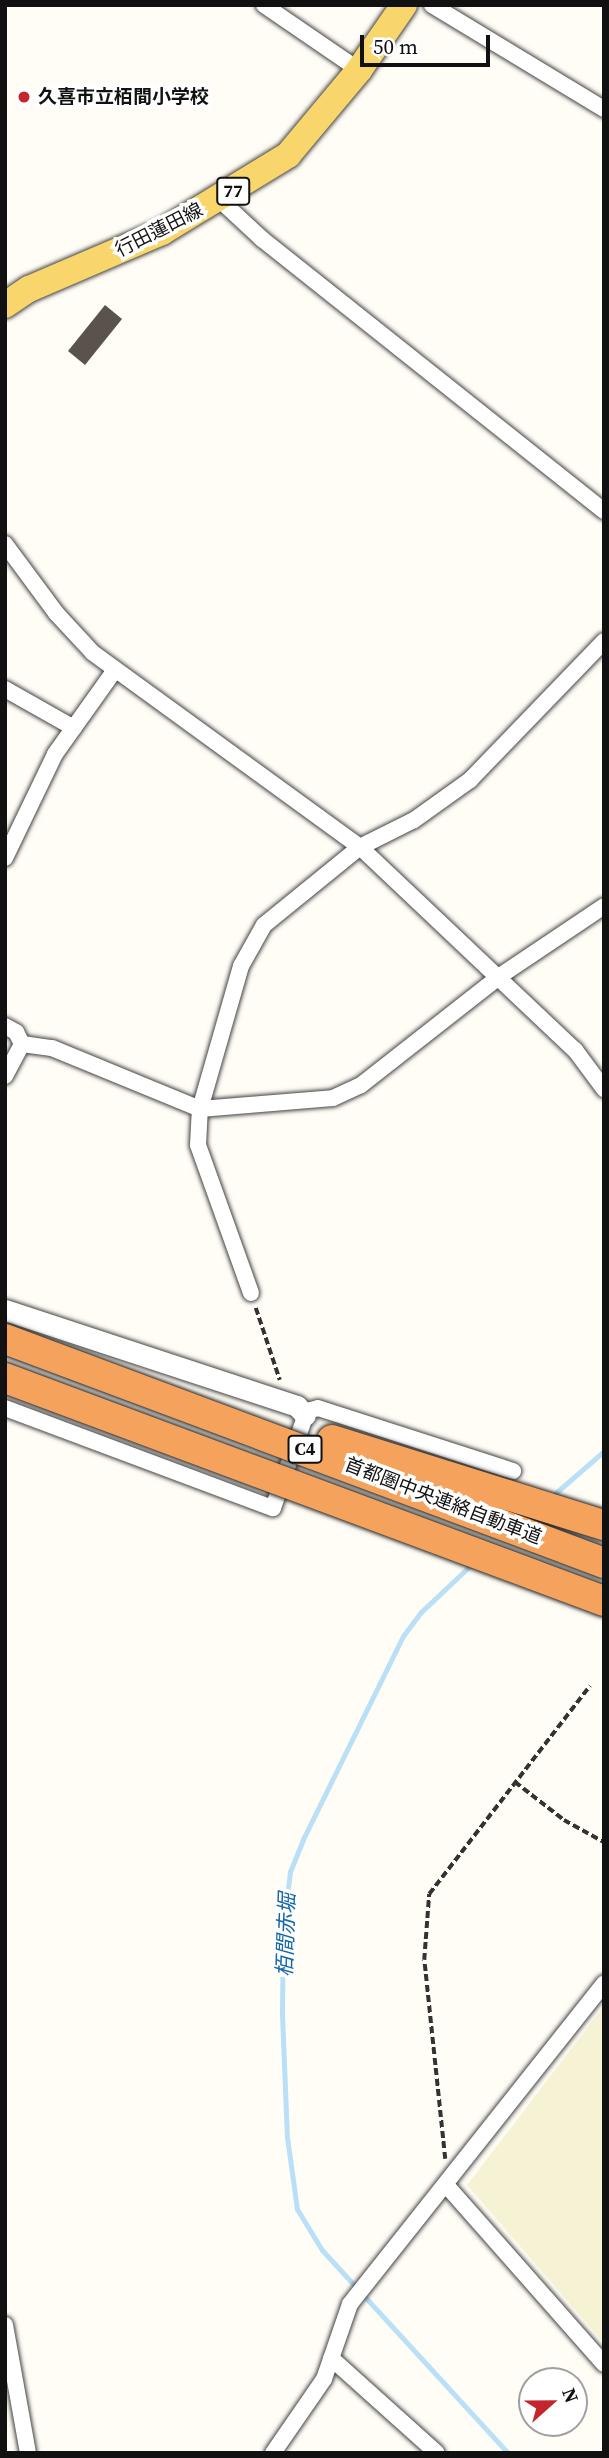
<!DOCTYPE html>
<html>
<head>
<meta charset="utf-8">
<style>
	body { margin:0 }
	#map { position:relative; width:609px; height:2458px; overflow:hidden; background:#fffdf5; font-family:"Source Serif 4","Noto Sans JP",serif }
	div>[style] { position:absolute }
	.farmland>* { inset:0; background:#f6f3d4 }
	.stream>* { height:5px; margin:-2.5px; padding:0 2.5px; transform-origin:2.5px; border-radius:2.5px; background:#b9e0f7 }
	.building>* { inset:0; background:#5a524d }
	.path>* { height:3.5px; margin-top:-1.75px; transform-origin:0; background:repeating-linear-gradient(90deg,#333 0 7px,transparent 0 10.5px) }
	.roads { filter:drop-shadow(0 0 2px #444) drop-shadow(0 0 2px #444) }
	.minor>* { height:16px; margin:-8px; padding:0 8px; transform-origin:8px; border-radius:8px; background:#fff }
	.tertiary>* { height:21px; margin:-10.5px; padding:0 10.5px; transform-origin:10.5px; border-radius:10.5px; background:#fff }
	.primary>* { height:26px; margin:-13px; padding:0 13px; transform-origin:13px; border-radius:13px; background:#f9d66b }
	.bridges { filter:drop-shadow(0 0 2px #222) drop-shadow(0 0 2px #222) }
	.motorway-bridge>* { height:30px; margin:-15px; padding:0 15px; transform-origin:15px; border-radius:15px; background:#f5a25d }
	.dots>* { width:19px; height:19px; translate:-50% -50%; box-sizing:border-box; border:4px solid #fff; border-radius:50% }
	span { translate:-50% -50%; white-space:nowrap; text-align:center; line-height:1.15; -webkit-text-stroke:7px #fff; paint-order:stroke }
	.shield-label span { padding:2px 5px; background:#fff; border:2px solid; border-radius:5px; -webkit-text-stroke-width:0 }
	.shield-label { font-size:18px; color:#111; font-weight:700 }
	.poi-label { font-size:19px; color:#111; font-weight:700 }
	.left { translate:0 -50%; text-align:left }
	.street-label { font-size:19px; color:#111 }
	.water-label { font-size:21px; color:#1768a6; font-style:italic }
	.frame { position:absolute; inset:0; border:7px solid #111; pointer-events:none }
	.north { position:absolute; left:518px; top:2367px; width:70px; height:70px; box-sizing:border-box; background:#fff; border:2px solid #a0a0a0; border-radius:50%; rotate:69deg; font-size:19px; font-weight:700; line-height:28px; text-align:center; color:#111 }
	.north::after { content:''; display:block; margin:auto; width:24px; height:32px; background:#c4262e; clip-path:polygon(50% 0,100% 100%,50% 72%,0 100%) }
	.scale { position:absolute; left:360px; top:35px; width:130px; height:32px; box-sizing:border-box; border:4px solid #111; border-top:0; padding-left:9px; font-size:21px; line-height:24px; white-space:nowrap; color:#111; -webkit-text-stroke:5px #fff; paint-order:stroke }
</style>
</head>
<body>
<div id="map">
	<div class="farmland">
		<i style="clip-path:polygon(604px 2006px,604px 2343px,467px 2185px)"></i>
	</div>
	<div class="stream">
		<i style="left:551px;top:1497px;width:70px;rotate:-41deg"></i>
		<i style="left:474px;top:1562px;width:73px;rotate:136.7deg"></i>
		<i style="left:421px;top:1612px;width:30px;rotate:127deg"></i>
		<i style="left:403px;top:1636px;width:224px;rotate:116.2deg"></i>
		<i style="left:304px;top:1837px;width:38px;rotate:112deg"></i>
		<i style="left:290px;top:1872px;width:56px;rotate:97.1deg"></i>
		<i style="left:283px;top:1928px;width:86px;rotate:90.7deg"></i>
		<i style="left:282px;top:2014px;width:123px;rotate:87.7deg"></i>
		<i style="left:287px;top:2137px;width:73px;rotate:82.1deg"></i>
		<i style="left:297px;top:2209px;width:48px;rotate:58.6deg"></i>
		<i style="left:322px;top:2250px;width:275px;rotate:47.5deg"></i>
	</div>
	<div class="building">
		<i style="clip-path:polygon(105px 305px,122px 319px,85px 365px,68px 351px)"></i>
	</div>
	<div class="path">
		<i style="left:256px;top:1308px;width:76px;rotate:71.6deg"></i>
		<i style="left:515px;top:1782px;width:62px;rotate:37.8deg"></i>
		<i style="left:564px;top:1820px;width:46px;rotate:28.8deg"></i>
		<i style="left:445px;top:2159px;width:200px;rotate:-96deg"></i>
		<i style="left:424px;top:1960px;width:66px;rotate:-85.7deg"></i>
		<i style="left:429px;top:1894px;width:263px;rotate:-52.3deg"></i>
	</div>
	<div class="roads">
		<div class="minor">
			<i style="left:264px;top:5px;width:115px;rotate:34.4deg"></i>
			<i style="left:432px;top:5px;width:201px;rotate:31.2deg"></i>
			<i style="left:219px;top:199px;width:59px;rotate:42.9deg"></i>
			<i style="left:262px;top:239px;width:437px;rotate:38.5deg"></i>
			<i style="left:5px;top:544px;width:86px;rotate:53.5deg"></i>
			<i style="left:56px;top:613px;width:54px;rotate:47.2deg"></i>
			<i style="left:93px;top:653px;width:330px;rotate:36deg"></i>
			<i style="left:360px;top:847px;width:296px;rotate:43.4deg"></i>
			<i style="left:575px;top:1050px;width:49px;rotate:53.4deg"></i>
			<i style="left:5px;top:689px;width:79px;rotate:29.5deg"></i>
			<i style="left:5px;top:858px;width:115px;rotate:-64.3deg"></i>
			<i style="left:55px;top:754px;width:103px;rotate:-54.5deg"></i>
			<i style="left:5px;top:1026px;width:13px;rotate:29deg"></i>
			<i style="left:16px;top:1032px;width:13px;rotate:63deg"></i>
			<i style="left:22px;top:1044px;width:30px;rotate:8deg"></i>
			<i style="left:52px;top:1048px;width:160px;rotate:22.4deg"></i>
			<i style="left:200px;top:1109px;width:133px;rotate:-4.7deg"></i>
			<i style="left:333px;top:1098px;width:31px;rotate:-25deg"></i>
			<i style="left:361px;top:1085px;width:177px;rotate:-38.1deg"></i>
			<i style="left:500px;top:976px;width:125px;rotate:-33.9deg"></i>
			<i style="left:5px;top:1076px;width:36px;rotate:-62deg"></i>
			<i style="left:251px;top:1293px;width:157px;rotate:-109.7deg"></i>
			<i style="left:198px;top:1145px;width:36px;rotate:-87deg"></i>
			<i style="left:200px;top:1109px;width:149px;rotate:-74deg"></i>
			<i style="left:241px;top:966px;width:47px;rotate:-60.7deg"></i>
			<i style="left:264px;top:925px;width:124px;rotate:-39.1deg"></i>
			<i style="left:360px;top:847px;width:60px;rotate:-26.6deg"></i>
			<i style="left:414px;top:820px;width:69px;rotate:-35.5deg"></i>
			<i style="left:470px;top:780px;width:193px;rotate:-46deg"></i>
			<i style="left:5px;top:1408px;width:286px;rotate:20.5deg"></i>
			<i style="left:273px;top:1508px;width:103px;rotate:-70.7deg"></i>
			<i style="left:307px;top:1411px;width:11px;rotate:-15deg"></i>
			<i style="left:318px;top:1408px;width:205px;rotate:17.9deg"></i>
			<i style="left:447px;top:2186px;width:237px;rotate:48.6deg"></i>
			<i style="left:5px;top:2325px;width:130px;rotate:79.8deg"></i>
			<i style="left:331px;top:2358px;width:142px;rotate:41.9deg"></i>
			<i style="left:273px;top:2453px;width:90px;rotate:-55.4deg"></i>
			<i style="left:324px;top:2379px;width:79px;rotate:-70.9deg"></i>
			<i style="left:350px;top:2304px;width:409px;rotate:-51.6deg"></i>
		</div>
		<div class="tertiary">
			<i style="left:5px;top:1310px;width:307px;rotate:18.2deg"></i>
			<i style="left:297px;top:1406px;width:12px;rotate:48deg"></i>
		</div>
		<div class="primary">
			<i style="left:5px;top:305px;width:29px;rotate:-34deg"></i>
			<i style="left:29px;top:289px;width:145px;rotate:-23.2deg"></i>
			<i style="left:162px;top:232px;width:148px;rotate:-31.4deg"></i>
			<i style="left:288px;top:155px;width:111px;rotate:-50.1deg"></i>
			<i style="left:359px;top:70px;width:79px;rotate:-55.3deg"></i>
		</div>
	</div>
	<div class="bridges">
		<div class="motorway-bridge">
			<i style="left:5px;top:1339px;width:640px;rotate:20.5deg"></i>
			<i style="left:5px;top:1378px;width:639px;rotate:20.42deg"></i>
			<i style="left:332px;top:1440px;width:285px;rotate:17.4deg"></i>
		</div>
	</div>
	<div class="dots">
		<i style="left:24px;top:97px;background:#c4262e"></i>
	</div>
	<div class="shield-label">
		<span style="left:233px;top:191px">77</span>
		<span style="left:305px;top:1449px">C4</span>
	</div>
	<div class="poi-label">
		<span class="left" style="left:38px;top:97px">久喜市立栢間小学校</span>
	</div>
	<div class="street-label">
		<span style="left:159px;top:230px;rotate:-27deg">行田蓮田線</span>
		<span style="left:443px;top:1501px;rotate:21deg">首都圏中央連絡自動車道</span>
	</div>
	<div class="water-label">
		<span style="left:286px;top:1935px;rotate:-88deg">栢間赤堀</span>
	</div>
	<div class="frame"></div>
	<div class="north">N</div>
	<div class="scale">50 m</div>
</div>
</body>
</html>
